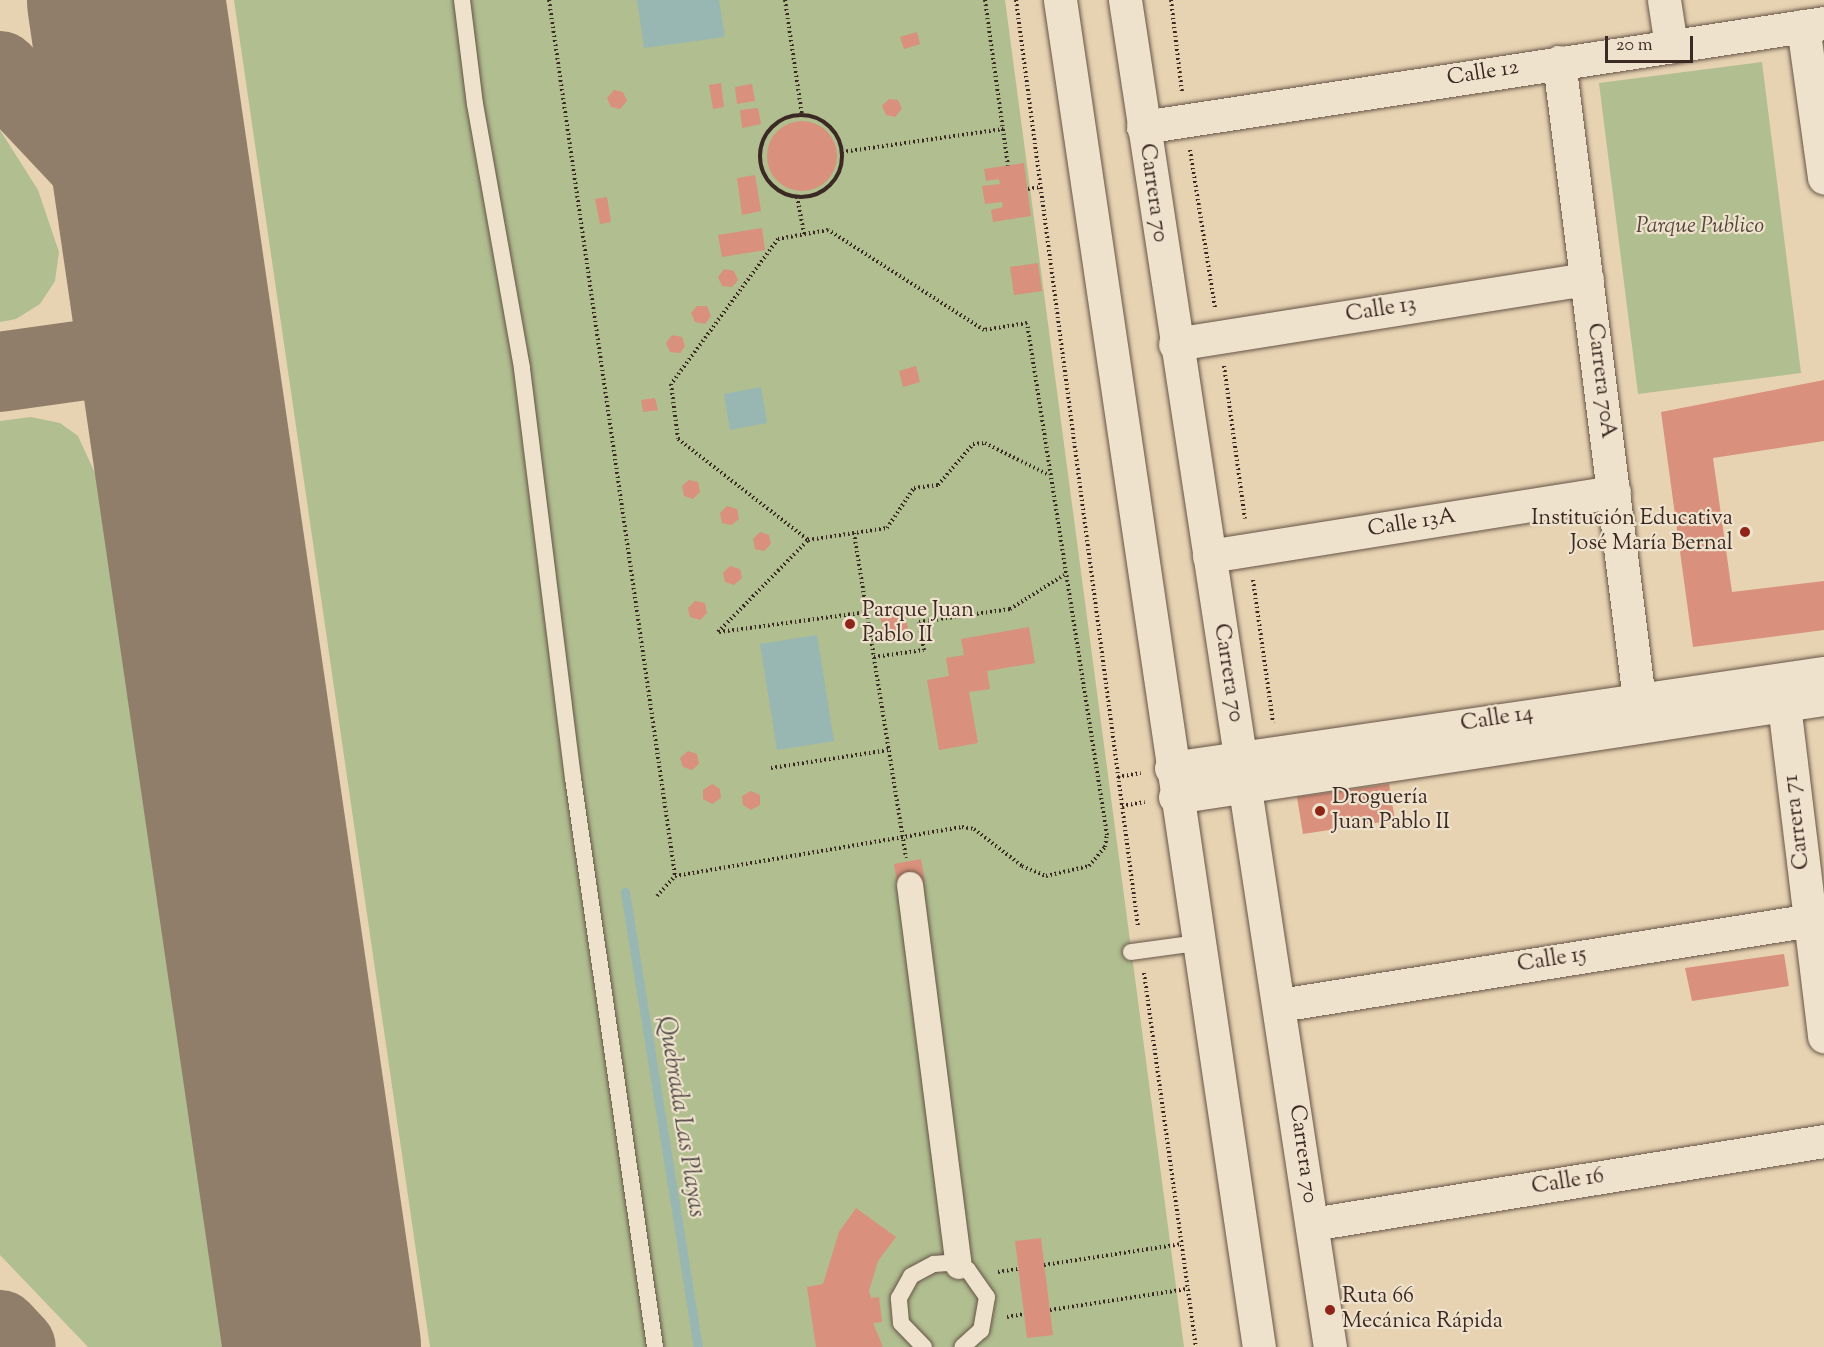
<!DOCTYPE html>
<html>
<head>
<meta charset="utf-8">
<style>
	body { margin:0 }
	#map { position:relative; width:1824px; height:1347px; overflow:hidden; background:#e7d3b2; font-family:"Sorts Mill Goudy",serif }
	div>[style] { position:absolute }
	.green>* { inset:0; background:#b0be90 }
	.water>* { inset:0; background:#98b7b3 }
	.stream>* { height:9px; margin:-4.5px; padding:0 4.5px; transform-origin:4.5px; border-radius:4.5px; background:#98b7b3 }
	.taxiway>* { height:80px; margin:-40px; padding:0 40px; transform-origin:40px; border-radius:40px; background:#917e6a }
	.runway>* { height:198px; margin:-99px; padding:0 99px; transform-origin:99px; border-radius:99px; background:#917e6a }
	.building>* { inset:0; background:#d9907c }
	.round { border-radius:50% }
	.path>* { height:4px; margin-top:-2px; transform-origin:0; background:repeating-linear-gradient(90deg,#3b2923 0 1.5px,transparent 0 4.5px) }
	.path>.ring { margin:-2px; padding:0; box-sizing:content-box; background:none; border:4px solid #3b2923; border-radius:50% }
	.roads { filter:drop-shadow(0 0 2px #665447) drop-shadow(0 0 2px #665447) }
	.service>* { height:16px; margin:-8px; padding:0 8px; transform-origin:8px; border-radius:8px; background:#efe2cd }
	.pedestrian>* { height:26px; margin:-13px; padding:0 13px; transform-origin:13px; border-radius:13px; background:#efe2cd }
	.minor>* { height:33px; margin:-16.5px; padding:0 16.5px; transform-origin:16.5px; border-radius:16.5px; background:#efe2cd }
	.tertiary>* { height:33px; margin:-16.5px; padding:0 16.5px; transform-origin:16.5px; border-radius:16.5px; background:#efe2cd }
	.secondary>* { height:33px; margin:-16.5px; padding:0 16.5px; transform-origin:16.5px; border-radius:16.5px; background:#efe2cd }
	.dots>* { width:16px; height:16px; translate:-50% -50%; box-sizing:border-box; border:3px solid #efe2cd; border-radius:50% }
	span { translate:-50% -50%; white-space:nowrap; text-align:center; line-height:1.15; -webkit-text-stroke:4.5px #efe2cd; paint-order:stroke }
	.street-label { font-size:22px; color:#3b2923 }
	.park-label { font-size:22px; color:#524739; font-style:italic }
	.poi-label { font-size:22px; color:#3b2923 }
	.right { translate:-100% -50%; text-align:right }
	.left { translate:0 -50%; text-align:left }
	.water-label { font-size:24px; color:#524c47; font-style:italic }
	.scale { position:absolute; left:1605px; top:36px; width:88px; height:27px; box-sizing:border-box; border:3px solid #3b2923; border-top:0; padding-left:8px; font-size:18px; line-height:21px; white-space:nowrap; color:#3b2923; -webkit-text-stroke:4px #efe2cd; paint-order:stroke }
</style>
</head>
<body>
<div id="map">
	<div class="green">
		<i style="clip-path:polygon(234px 0,1005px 0,1184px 1347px,430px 1347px)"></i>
		<i style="clip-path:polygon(1762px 62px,1801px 373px,1638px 394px,1599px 83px)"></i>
		<i style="clip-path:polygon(0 130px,38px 190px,59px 252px,55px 281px,40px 304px,16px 319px,0 322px)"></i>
		<i style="clip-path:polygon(31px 417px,60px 423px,78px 436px,100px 484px,226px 1347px,88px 1347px,0 1255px,0 421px)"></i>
	</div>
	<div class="water">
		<i style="clip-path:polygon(637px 0,719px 0,725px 37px,644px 48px)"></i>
		<i style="clip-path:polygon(761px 387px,767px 423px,730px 430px,724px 394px)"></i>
		<i style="clip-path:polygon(817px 635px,834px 741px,777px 750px,760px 644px)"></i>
	</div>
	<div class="stream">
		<i style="left:625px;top:892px;width:461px;rotate:80.9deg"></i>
	</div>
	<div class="taxiway">
		<i style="left:0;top:71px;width:236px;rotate:46.7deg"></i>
		<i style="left:100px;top:358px;width:33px;rotate:-27deg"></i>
		<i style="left:129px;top:343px;width:39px;rotate:-46deg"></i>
		<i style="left:156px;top:315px;width:22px;rotate:-69deg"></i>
		<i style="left:164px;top:294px;width:24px;rotate:-88deg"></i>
		<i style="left:0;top:372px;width:101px;rotate:-8deg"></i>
		<i style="left:100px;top:358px;width:33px;rotate:5deg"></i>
		<i style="left:133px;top:361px;width:17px;rotate:24deg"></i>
		<i style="left:149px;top:368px;width:34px;rotate:43deg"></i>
		<i style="left:174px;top:391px;width:52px;rotate:71.9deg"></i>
		<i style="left:0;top:1330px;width:23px;rotate:47deg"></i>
	</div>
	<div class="runway">
		<i style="left:126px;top:0;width:1361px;rotate:81.72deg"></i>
	</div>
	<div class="building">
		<i style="clip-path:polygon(917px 32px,920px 44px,904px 49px,900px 37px)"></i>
		<i style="clip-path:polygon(721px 83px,724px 107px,713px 109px,709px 85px)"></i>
		<i style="clip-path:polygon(752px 84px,755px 101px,737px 104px,735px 87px)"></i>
		<i style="clip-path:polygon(614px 90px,623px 92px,627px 101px,620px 109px,611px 107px,607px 98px)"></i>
		<i style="clip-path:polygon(889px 99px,898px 100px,902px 109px,895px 117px,886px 115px,882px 106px)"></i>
		<i style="clip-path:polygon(758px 108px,761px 124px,742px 128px,740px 110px)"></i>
		<i class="round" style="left:767px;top:121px;width:70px;height:70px"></i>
		<i style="clip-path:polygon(1024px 163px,1031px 216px,993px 222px,991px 210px,1003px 207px,1002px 202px,985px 204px,982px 186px,1000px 184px,999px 179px,986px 181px,984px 169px)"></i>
		<i style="clip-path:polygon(755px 175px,761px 211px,742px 215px,737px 178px)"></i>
		<i style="clip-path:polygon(607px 197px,611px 222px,600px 224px,595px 199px)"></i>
		<i style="clip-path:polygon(762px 228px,765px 250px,722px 257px,718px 235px)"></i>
		<i style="clip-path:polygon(1038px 263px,1042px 291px,1014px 295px,1010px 267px)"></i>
		<i style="clip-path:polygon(724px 269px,734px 271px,738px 280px,732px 287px,722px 286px,718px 277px)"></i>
		<i style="clip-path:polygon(697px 306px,707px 306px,711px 316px,705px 324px,695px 322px,691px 313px)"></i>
		<i style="clip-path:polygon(672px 335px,682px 337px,685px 346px,680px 353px,670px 352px,666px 343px)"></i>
		<i style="clip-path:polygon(916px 366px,920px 382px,903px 387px,899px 371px)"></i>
		<i style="clip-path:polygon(1824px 380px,1824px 441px,1713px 458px,1732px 592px,1824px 581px,1824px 630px,1693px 647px,1661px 412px)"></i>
		<i style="clip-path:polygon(655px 398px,658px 410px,643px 412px,641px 400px)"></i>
		<i style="clip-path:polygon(689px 480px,698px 482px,700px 492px,693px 499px,684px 496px,682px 486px)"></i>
		<i style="clip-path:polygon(727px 506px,737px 509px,739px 519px,731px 525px,722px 523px,720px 513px)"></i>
		<i style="clip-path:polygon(760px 532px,769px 535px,771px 544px,764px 551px,755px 549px,753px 539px)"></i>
		<i style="clip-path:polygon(730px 566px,740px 569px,742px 578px,734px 585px,725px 582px,723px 573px)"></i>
		<i style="clip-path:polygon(695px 601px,705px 603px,707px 613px,700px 620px,690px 617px,688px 608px)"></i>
		<i style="clip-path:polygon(904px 610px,909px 634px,884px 638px,880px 614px)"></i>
		<i style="clip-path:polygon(1029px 627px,1035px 663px,987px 671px,990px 689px,969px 692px,978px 743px,939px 750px,927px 680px,949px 676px,946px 658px,964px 655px,961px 639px)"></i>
		<i style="clip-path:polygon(688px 751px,697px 754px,699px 764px,692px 770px,683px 767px,680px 758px)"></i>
		<i style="clip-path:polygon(712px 784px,720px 789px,721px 798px,712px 804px,703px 799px,703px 790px)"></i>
		<i style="clip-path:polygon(1389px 784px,1395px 820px,1303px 834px,1297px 797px)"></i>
		<i style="clip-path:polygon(751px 791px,760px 795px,760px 805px,751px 810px,743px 805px,742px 796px)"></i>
		<i style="clip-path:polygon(921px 859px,925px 882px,898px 887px,894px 864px)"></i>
		<i style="clip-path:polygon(1784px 954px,1789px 986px,1692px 1001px,1685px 968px)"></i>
		<i style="clip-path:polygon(856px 1208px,896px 1237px,878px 1261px,869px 1291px,871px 1298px,879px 1297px,882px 1322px,873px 1323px,883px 1347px,816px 1347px,807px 1287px,823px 1284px,839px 1232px)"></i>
		<i style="clip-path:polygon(1041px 1238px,1053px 1335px,1027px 1338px,1015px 1241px)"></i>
	</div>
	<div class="path">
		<i style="left:549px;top:0;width:885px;rotate:81.81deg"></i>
		<i style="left:785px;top:0;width:116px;rotate:81.6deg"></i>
		<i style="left:985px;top:0;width:167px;rotate:82.1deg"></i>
		<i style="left:1016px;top:0;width:935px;rotate:82.5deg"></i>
		<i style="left:1171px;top:0;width:93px;rotate:83.2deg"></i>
		<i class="ring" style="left:760px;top:115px;width:78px;height:78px"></i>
		<i style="left:1190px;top:150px;width:160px;rotate:81deg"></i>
		<i style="left:842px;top:152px;width:163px;rotate:-8.1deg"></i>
		<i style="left:1028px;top:189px;width:12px;rotate:-9deg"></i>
		<i style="left:797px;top:197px;width:38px;rotate:79deg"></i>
		<i style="left:1224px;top:366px;width:154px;rotate:82.2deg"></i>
		<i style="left:854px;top:533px;width:329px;rotate:80.9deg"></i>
		<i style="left:1253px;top:580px;width:144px;rotate:82deg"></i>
		<i style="left:718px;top:632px;width:129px;rotate:-45.6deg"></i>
		<i style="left:808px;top:540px;width:80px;rotate:-8.6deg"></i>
		<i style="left:887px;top:528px;width:48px;rotate:-56deg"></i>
		<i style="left:914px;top:488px;width:24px;rotate:-7deg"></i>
		<i style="left:938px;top:485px;width:54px;rotate:-49.5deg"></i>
		<i style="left:973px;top:444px;width:12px;rotate:-5deg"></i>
		<i style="left:985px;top:443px;width:72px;rotate:26.6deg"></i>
		<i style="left:719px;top:632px;width:148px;rotate:-7.7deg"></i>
		<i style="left:874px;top:657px;width:50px;rotate:-8deg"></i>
		<i style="left:924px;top:650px;width:28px;rotate:-100deg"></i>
		<i style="left:919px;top:622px;width:92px;rotate:-8.1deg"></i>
		<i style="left:1010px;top:609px;width:64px;rotate:-32.2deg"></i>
		<i style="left:771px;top:768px;width:119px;rotate:-8.7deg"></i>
		<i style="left:1118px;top:777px;width:23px;rotate:-10deg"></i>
		<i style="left:1122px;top:806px;width:23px;rotate:-10deg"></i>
		<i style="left:657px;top:896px;width:27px;rotate:-48deg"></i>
		<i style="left:675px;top:876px;width:291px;rotate:-9.7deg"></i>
		<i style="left:962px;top:827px;width:12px;rotate:9deg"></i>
		<i style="left:974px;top:829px;width:61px;rotate:37.6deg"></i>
		<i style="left:1022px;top:866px;width:26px;rotate:23deg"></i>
		<i style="left:1046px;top:876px;width:44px;rotate:-13.1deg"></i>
		<i style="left:1089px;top:866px;width:25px;rotate:-50deg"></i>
		<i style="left:1105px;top:847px;width:12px;rotate:-81deg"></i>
		<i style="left:1107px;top:835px;width:518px;rotate:-98.88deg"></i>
		<i style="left:1027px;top:323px;width:44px;rotate:170.8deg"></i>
		<i style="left:984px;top:330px;width:185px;rotate:-147.3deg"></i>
		<i style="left:828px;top:230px;width:51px;rotate:169.8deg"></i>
		<i style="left:778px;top:239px;width:180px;rotate:126.4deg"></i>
		<i style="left:671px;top:384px;width:55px;rotate:82.7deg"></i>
		<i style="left:678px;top:439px;width:165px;rotate:37.8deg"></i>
		<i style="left:1144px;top:973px;width:378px;rotate:82.1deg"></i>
		<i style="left:1044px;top:1265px;width:139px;rotate:-8.7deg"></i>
		<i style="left:998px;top:1272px;width:20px;rotate:-9deg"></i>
		<i style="left:1050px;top:1310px;width:140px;rotate:-8.7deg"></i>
		<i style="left:1007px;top:1317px;width:17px;rotate:-10deg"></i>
	</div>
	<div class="roads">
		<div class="service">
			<i style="left:462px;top:0;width:105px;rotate:82.9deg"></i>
			<i style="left:475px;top:104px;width:269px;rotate:79.9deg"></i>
			<i style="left:522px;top:369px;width:412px;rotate:82.9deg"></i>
			<i style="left:573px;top:778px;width:575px;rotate:81.8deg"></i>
			<i style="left:1131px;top:952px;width:67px;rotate:-7.8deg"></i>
			<i style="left:924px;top:1347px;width:33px;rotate:-134deg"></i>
			<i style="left:901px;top:1323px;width:25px;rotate:-95deg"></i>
			<i style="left:899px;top:1298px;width:25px;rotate:-61deg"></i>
			<i style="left:911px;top:1276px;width:26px;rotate:-28deg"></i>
			<i style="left:934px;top:1264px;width:13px;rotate:-4deg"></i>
			<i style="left:947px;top:1263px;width:22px;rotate:18deg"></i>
			<i style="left:968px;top:1270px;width:33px;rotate:55deg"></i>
			<i style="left:987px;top:1297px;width:34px;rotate:100deg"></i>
			<i style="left:981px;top:1330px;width:25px;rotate:138deg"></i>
		</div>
		<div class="pedestrian">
			<i style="left:910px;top:885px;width:384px;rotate:82.7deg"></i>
		</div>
		<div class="minor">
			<i style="left:1664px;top:0;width:47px;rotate:81.3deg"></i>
			<i style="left:1803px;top:26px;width:153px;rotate:82.1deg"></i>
			<i style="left:1559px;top:62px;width:642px;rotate:82.84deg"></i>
			<i style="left:1143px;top:127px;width:689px;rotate:-8.68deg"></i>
			<i style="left:1175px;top:344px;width:417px;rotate:-9deg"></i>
			<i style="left:1209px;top:556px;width:410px;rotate:-9deg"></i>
			<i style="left:1781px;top:680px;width:359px;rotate:83.1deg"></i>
			<i style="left:1280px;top:1005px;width:551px;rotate:-9.09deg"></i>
			<i style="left:1312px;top:1224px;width:519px;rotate:-9.21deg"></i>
		</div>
		<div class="tertiary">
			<i style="left:1171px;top:768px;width:660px;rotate:-8.28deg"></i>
			<i style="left:1175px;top:797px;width:656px;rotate:-8.59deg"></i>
		</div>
		<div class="secondary">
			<i style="left:1060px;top:0;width:1362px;rotate:81.6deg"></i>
			<i style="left:1125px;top:0;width:1363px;rotate:81.35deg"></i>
		</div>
	</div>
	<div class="dots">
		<i style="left:1745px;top:532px;background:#8f2418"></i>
		<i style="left:850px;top:624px;background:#8f2418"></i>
		<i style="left:1320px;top:811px;background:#8f2418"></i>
		<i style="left:1330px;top:1310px;background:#8f2418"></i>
	</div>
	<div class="street-label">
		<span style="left:1483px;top:74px;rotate:-9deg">Calle 12</span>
		<span style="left:1152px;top:193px;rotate:82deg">Carrera 70</span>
		<span style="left:1381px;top:311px;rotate:-9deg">Calle 13</span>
		<span style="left:1600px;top:381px;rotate:83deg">Carrera 70A</span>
		<span style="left:1412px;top:524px;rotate:-9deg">Calle 13A</span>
		<span style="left:1227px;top:673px;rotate:81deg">Carrera 70</span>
		<span style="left:1497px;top:720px;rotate:-9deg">Calle 14</span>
		<span style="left:1798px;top:822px;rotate:-97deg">Carrera 71</span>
		<span style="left:1552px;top:961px;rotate:-9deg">Calle 15</span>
		<span style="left:1302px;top:1154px;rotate:82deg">Carrera 70</span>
		<span style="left:1568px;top:1183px;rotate:-9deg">Calle 16</span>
	</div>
	<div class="park-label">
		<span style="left:1700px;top:228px">Parque Publico</span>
	</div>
	<div class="poi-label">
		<span class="right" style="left:1733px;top:532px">Institución Educativa<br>José María Bernal</span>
		<span class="left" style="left:862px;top:624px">Parque Juan<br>Pablo II</span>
		<span class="left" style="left:1332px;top:811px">Droguería<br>Juan Pablo II</span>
		<span class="left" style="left:1342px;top:1310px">Ruta 66<br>Mecánica Rápida</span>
	</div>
	<div class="water-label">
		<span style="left:680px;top:1117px;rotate:81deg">Quebrada Las Playas</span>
	</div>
	<div class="scale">20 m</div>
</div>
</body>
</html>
